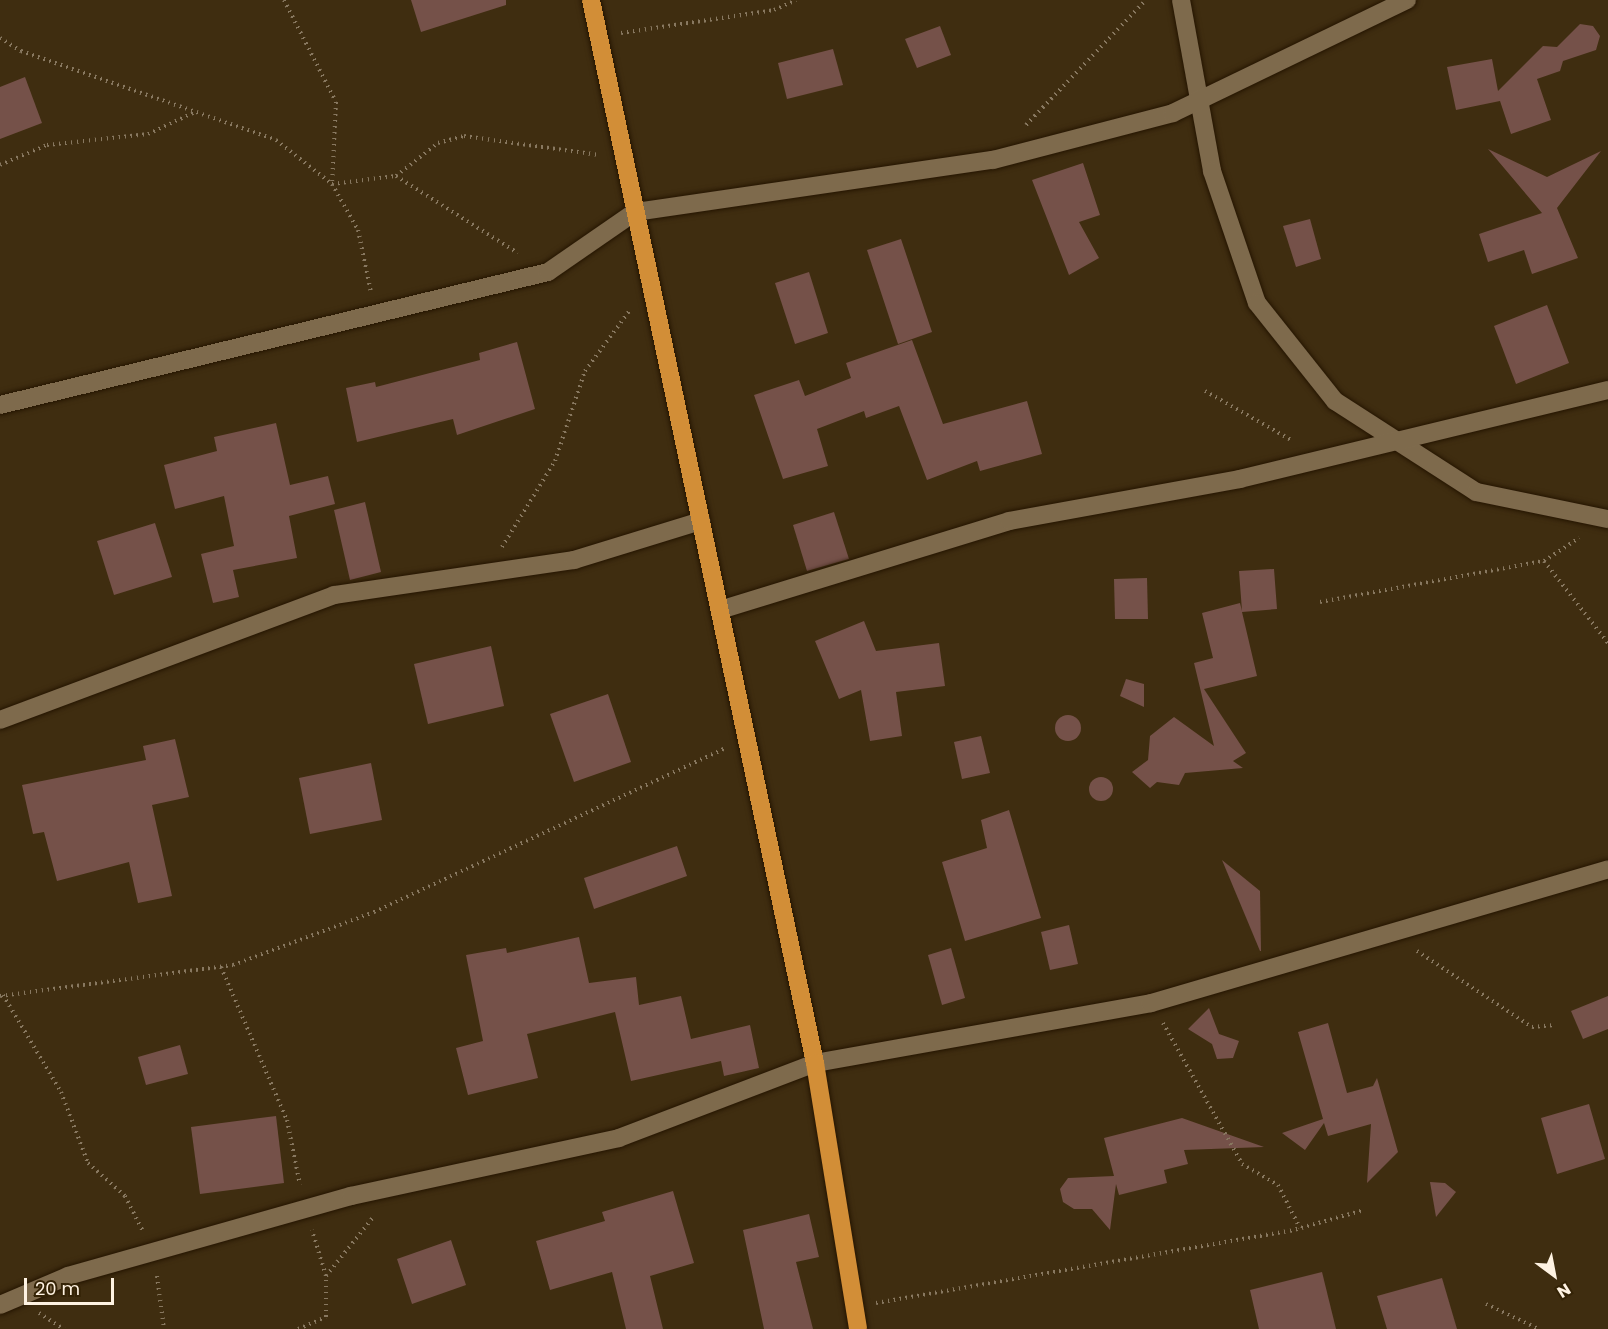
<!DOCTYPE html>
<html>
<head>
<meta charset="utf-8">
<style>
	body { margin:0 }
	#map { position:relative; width:1608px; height:1329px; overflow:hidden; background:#3f2d10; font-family:Poppins,sans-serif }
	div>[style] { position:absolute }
	.building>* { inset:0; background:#755149 }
	.round { border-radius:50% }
	.path>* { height:4px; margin-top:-2px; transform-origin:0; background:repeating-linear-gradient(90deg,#887860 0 1.5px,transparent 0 6px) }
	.roads { filter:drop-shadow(0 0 2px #251500) drop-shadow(0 0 2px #251500) }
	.street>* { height:18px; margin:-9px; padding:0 9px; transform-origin:9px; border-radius:9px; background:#7e6a4c }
	.highway>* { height:18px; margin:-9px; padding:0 9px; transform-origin:9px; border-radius:9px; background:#d28e37 }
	span { translate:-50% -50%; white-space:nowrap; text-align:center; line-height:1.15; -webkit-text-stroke:5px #342306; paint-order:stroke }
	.north { position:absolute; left:1524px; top:1245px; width:60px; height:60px; -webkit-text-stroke:4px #342306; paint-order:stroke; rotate:148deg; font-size:16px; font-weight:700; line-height:24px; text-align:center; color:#fef2e2 }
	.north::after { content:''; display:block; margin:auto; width:21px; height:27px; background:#fef2e2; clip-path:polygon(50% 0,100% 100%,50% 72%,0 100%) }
	.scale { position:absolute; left:24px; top:1278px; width:90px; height:27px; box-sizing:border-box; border:3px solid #fef2e2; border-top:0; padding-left:8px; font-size:18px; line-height:21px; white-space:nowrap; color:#fef2e2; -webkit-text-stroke:4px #342306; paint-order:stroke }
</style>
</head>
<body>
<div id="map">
	<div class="building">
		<i style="clip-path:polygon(411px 0,506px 0,506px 5px,421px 32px)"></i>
		<i style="clip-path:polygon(1580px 24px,1593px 26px,1600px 36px,1596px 50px,1563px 61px,1560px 71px,1537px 79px,1551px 120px,1511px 134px,1500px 101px,1456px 110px,1447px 67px,1492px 59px,1498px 91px,1543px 46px,1557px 47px)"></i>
		<i style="clip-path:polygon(940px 26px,951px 55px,917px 68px,905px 39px)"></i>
		<i style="clip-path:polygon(833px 49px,843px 85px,787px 99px,778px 63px)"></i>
		<i style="clip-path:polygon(25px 77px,42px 123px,0 139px,0 87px)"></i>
		<i style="clip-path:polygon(1488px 149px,1547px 177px,1601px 151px,1557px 208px,1578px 258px,1532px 274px,1524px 250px,1488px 262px,1479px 234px,1542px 213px)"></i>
		<i style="clip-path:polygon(1083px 163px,1100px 215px,1079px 222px,1099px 258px,1069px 275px,1032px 180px)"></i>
		<i style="clip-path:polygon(1310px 219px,1321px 259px,1296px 267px,1283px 226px)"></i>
		<i style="clip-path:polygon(901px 239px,932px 332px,898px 344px,867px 250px)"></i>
		<i style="clip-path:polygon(809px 272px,828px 333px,795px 344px,775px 283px)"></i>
		<i style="clip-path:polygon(1547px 305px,1569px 363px,1516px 384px,1494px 326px)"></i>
		<i style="clip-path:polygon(912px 340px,943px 424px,1027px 401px,1042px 454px,980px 471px,977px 461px,927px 480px,899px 406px,866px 418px,864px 411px,817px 429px,828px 466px,783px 479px,754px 395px,799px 380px,805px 396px,851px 378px,846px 363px)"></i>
		<i style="clip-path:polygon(517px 342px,535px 409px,457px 435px,453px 419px,357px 442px,346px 388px,375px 382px,376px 387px,480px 360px,479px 353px)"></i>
		<i style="clip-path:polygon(276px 423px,290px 485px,328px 476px,335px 504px,289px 516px,297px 558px,233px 570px,239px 597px,213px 603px,201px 554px,234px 546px,224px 496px,175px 509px,164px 465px,217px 451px,214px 437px)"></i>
		<i style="clip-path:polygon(365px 502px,381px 572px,350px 580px,334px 510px)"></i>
		<i style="clip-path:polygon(834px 512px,849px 559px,807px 571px,793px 525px)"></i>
		<i style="clip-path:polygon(155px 523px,172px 577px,114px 595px,97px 541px)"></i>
		<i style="clip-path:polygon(1274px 569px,1277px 609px,1242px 612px,1257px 676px,1204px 689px,1246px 753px,1233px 761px,1243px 768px,1185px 773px,1179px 785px,1157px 782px,1150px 788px,1132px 772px,1148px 760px,1150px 736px,1174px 717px,1214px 746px,1194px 663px,1213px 658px,1202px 613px,1240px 603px,1242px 611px,1239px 571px)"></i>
		<i style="clip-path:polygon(1147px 578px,1148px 619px,1115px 619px,1114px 579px)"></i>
		<i style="clip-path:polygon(864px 621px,876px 651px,939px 643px,945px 686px,896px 692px,902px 736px,870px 741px,861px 690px,839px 699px,815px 641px)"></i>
		<i style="clip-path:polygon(491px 646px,504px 706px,428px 724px,414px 664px)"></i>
		<i style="clip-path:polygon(1126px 679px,1144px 684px,1144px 707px,1120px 696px)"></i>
		<i style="clip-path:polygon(608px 694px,631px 762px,574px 782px,550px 714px)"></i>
		<i class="round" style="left:1055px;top:715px;width:26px;height:26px"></i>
		<i style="clip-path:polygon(981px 736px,990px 773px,962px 779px,954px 742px)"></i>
		<i style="clip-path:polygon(175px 739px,189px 797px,152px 805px,172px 896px,138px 903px,129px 862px,57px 881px,44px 832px,33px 834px,22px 785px,146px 760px,143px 746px)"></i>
		<i style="clip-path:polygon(371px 763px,382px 820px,310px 834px,299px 778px)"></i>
		<i class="round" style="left:1089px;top:777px;width:24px;height:24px"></i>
		<i style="clip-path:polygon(1009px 810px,1041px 918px,965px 941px,942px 862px,987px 848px,981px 820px)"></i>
		<i style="clip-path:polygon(677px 846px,687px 876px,594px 909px,584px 878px)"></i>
		<i style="clip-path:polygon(1222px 860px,1260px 891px,1261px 951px,1260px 951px)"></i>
		<i style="clip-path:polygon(1069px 925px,1078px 964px,1050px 970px,1041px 932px)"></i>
		<i style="clip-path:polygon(579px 937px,589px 983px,636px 977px,639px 1005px,681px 996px,691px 1039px,750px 1025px,759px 1068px,724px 1076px,721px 1061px,631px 1081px,615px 1012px,527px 1034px,538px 1078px,468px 1095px,456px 1048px,483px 1041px,466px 955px,506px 948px,507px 953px)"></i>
		<i style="clip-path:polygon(951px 948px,965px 998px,942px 1005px,928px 955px)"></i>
		<i style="clip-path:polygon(1608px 996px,1608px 1029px,1583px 1039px,1571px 1011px)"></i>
		<i style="clip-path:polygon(1209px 1008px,1219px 1034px,1239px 1041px,1233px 1058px,1217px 1059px,1212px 1044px,1188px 1029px)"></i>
		<i style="clip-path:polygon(1328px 1023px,1347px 1093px,1373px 1086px,1377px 1078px,1398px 1152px,1367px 1183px,1371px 1124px,1328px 1136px,1324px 1123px,1305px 1150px,1282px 1133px,1323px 1119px,1298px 1032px)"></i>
		<i style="clip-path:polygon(180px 1045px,188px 1074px,146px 1085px,138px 1057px)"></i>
		<i style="clip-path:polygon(1589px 1104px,1605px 1159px,1557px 1174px,1541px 1118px)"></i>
		<i style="clip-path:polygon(276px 1116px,284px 1183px,200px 1194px,191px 1127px)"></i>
		<i style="clip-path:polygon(1182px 1118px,1264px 1147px,1184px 1150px,1188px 1164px,1164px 1170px,1167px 1183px,1119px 1195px,1116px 1184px,1110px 1230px,1092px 1209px,1074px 1209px,1063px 1202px,1060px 1189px,1068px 1178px,1114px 1176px,1104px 1138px)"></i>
		<i style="clip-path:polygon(1430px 1182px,1445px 1183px,1456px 1192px,1436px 1217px)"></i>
		<i style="clip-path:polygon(673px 1191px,694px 1263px,650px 1276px,663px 1329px,626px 1329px,612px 1272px,550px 1290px,536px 1241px,605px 1221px,602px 1212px)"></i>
		<i style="clip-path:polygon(809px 1214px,819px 1257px,796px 1262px,813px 1329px,764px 1329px,743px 1230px)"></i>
		<i style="clip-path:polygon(451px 1240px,466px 1285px,412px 1304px,397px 1259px)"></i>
		<i style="clip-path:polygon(1322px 1272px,1336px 1329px,1259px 1329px,1250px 1290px)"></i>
		<i style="clip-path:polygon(1442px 1278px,1457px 1329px,1387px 1329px,1377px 1296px)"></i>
	</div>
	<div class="path">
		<i style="left:284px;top:0;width:114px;rotate:63deg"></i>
		<i style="left:336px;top:102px;width:82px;rotate:92.8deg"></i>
		<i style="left:621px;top:33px;width:155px;rotate:-8.5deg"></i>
		<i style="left:774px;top:10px;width:24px;rotate:-24deg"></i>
		<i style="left:0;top:38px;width:25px;rotate:32deg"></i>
		<i style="left:21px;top:51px;width:270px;rotate:19.2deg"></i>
		<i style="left:276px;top:140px;width:71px;rotate:38.2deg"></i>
		<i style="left:332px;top:184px;width:53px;rotate:60.5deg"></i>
		<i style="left:358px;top:230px;width:63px;rotate:78.2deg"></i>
		<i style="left:1026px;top:125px;width:173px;rotate:-46.2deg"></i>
		<i style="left:0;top:165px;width:51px;rotate:-23.1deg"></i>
		<i style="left:47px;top:145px;width:102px;rotate:-6.2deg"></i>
		<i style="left:148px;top:134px;width:52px;rotate:-25.1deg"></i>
		<i style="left:396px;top:176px;width:53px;rotate:-38.2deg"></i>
		<i style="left:438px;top:143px;width:27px;rotate:-15deg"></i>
		<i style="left:464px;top:136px;width:137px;rotate:8deg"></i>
		<i style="left:332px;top:184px;width:64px;rotate:-7.1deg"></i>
		<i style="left:396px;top:176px;width:144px;rotate:32.3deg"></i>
		<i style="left:1205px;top:391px;width:101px;rotate:29.6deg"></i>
		<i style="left:502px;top:547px;width:101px;rotate:-58.4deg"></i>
		<i style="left:555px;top:461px;width:95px;rotate:-71.6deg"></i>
		<i style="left:585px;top:371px;width:76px;rotate:-53.6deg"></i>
		<i style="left:1544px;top:561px;width:104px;rotate:52deg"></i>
		<i style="left:1320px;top:602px;width:228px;rotate:-10.4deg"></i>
		<i style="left:1544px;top:561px;width:42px;rotate:-33.3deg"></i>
		<i style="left:1417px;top:951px;width:138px;rotate:33.5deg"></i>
		<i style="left:1532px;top:1027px;width:23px;rotate:-5deg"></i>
		<i style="left:221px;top:967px;width:167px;rotate:66.7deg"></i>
		<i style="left:287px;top:1120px;width:66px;rotate:78.7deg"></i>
		<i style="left:3px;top:995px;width:113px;rotate:59.1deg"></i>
		<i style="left:61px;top:1092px;width:76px;rotate:69.2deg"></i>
		<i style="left:88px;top:1163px;width:50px;rotate:41.7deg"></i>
		<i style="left:125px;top:1196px;width:38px;rotate:63deg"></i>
		<i style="left:0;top:996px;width:235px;rotate:-7.6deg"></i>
		<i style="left:233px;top:965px;width:151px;rotate:-20.6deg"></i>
		<i style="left:374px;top:912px;width:386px;rotate:-25deg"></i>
		<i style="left:1163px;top:1023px;width:162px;rotate:60.7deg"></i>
		<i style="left:1242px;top:1164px;width:42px;rotate:30.3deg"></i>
		<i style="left:1278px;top:1185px;width:48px;rotate:62.9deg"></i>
		<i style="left:157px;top:1276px;width:53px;rotate:82.5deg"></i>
		<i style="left:326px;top:1276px;width:77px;rotate:-51.3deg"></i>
		<i style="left:876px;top:1303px;width:420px;rotate:-9.9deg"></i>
		<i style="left:1290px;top:1231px;width:77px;rotate:-15.8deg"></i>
		<i style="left:1486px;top:1304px;width:59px;rotate:25.3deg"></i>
		<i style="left:39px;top:1313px;width:30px;rotate:33deg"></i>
		<i style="left:298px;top:1329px;width:30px;rotate:-23deg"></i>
		<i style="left:326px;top:1317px;width:41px;rotate:-90deg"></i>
		<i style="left:326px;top:1276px;width:48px;rotate:-106.9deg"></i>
	</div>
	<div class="roads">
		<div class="street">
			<i style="left:1181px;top:0;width:174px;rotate:79.7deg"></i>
			<i style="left:1212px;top:171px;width:139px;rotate:71.2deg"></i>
			<i style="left:1257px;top:303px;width:125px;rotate:51.5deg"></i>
			<i style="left:1335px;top:401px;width:168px;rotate:32.8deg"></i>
			<i style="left:1476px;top:492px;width:135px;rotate:11.6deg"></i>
			<i style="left:0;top:405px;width:564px;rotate:-13.64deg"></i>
			<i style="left:548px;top:272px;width:106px;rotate:-34.6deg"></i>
			<i style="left:635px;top:212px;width:362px;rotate:-8.3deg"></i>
			<i style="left:993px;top:160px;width:186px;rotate:-14.6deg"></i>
			<i style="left:1173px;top:113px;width:260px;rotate:-25.8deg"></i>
			<i style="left:720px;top:610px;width:302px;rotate:-17.1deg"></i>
			<i style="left:1009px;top:521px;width:235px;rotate:-10.3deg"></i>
			<i style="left:1240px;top:479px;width:379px;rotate:-13.6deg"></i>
			<i style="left:0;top:720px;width:357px;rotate:-20.5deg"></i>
			<i style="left:334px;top:595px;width:243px;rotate:-8.3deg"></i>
			<i style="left:574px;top:560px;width:133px;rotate:-17.1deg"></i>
			<i style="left:0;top:1305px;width:74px;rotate:-23.1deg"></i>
			<i style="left:68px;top:1276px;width:294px;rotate:-15.8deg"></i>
			<i style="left:351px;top:1196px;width:274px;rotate:-12.2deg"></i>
			<i style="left:619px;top:1138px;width:210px;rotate:-20.9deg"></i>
			<i style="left:815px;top:1063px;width:341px;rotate:-10.1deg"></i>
			<i style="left:1151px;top:1003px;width:476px;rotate:-16.3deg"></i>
		</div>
		<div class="highway">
			<i style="left:591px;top:0;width:1086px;rotate:78.1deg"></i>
			<i style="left:815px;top:1063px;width:269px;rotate:80.8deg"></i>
		</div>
	</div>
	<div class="north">N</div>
	<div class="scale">20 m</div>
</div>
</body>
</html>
